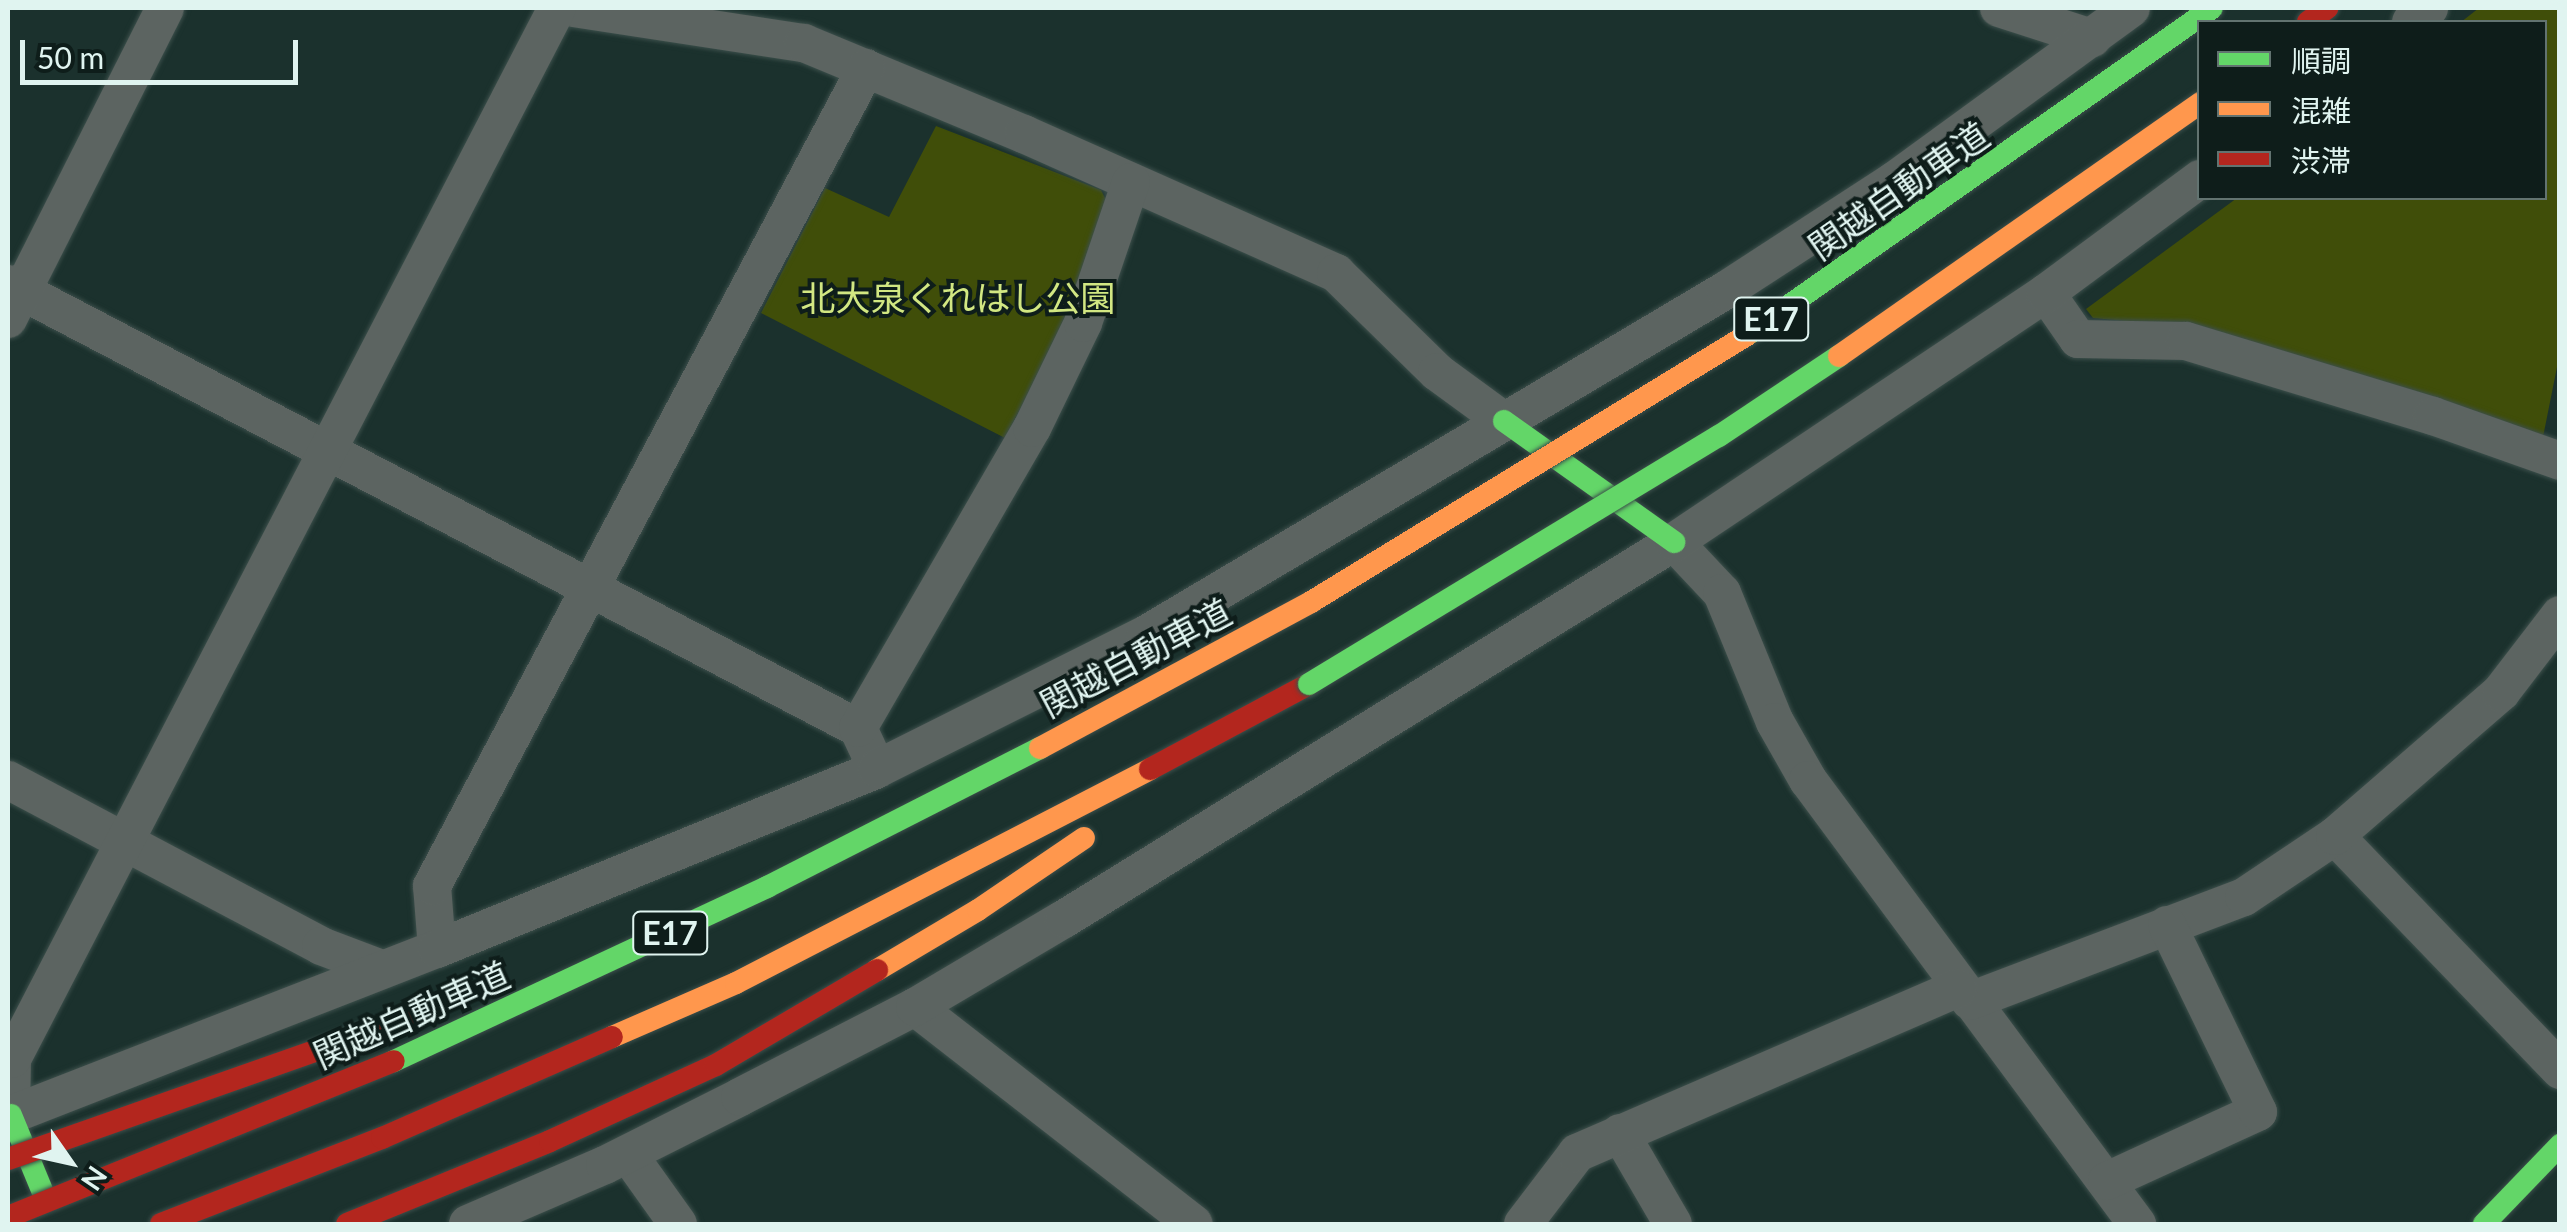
<!DOCTYPE html>
<html>
<head>
<meta charset="utf-8">
<style>
	body { margin:0 }
	#map { position:relative; width:2567px; height:1232px; overflow:hidden; background:#1b312d; font-family:Lato,"Noto Sans JP",sans-serif }
	div>[style] { position:absolute }
	.green>* { inset:0; background:#404e09 }
	.roads { filter:drop-shadow(0 0 2px #3c4f4b) drop-shadow(0 0 2px #3c4f4b) }
	.street>* { height:38px; margin:-19px; padding:0 19px; transform-origin:19px; border-radius:19px; background:#5c6461 }
	.fast>* { height:22px; margin:-11px; padding:0 11px; transform-origin:11px; border-radius:11px; background:#63d668 }
	.slow>* { height:22px; margin:-11px; padding:0 11px; transform-origin:11px; border-radius:11px; background:#ff974d }
	.jam>* { height:22px; margin:-11px; padding:0 11px; transform-origin:11px; border-radius:11px; background:#b3261e }
	.bridges { filter:drop-shadow(0 0 2px #3c4f4b) drop-shadow(0 0 2px #3c4f4b) }
	.fast-bridge>* { height:22px; margin:-11px; padding:0 11px; transform-origin:11px; border-radius:11px; background:#63d668 }
	.slow-bridge>* { height:22px; margin:-11px; padding:0 11px; transform-origin:11px; border-radius:11px; background:#ff974d }
	.jam-bridge>* { height:22px; margin:-11px; padding:0 11px; transform-origin:11px; border-radius:11px; background:#b3261e }
	span { translate:-50% -50%; white-space:nowrap; text-align:center; line-height:1.15; -webkit-text-stroke:8px #0e1d1a; paint-order:stroke }
	.shield-label span { padding:2px 8px; background:#0e1d1a; border:2px solid; border-radius:8px; -webkit-text-stroke-width:0 }
	.shield-label { font-size:32px; color:#e0f4f0; font-weight:700 }
	.street-label { font-size:35px; color:#e0f4f0 }
	.park-label { font-size:35px; color:#d2e782 }
	.frame { position:absolute; inset:0; border:10px solid #e0f4f0; pointer-events:none }
	.legend { position:absolute; left:2197px; top:20px; width:350px; height:180px; box-sizing:border-box; background:#0e1d1a; border:2px solid #627370; margin:0; padding:12px 18px; list-style:none; font-size:30px; color:#e0f4f0 }
	.legend li { display:flex; align-items:center; gap:20px; height:50px }
	.legend b { width:50px; border:2px solid #627370 }
	.north { position:absolute; left:20px; top:1112px; width:100px; height:100px; -webkit-text-stroke:8px #0e1d1a; paint-order:stroke; rotate:124deg; font-size:28px; font-weight:700; line-height:40px; text-align:center; color:#e0f4f0 }
	.north::after { content:''; display:block; margin:auto; width:35px; height:45px; background:#e0f4f0; clip-path:polygon(50% 0,100% 100%,50% 72%,0 100%) }
	.scale { position:absolute; left:20px; top:40px; width:278px; height:45px; box-sizing:border-box; border:5px solid #e0f4f0; border-top:0; padding-left:12px; font-size:30px; line-height:35px; white-space:nowrap; color:#e0f4f0; -webkit-text-stroke:8px #0e1d1a; paint-order:stroke }
</style>
</head>
<body>
<div id="map">
	<div class="green">
		<i style="clip-path:polygon(2479px 8px,2559px 8px,2560px 352px,2543px 437px,2190px 327px,2093px 318px,2086px 309px,2237px 198px,2544px 198px,2544px 22px,2461px 22px)"></i>
		<i style="clip-path:polygon(936px 126px,1101px 190px,1110px 208px,1071px 310px,1005px 438px,761px 313px,825px 188px,889px 217px)"></i>
	</div>
	<div class="roads">
		<div class="street">
			<i style="left:574px;top:8px;width:233px;rotate:8.7deg"></i>
			<i style="left:804px;top:43px;width:238px;rotate:22.5deg"></i>
			<i style="left:1024px;top:134px;width:342px;rotate:24deg"></i>
			<i style="left:1336px;top:273px;width:141px;rotate:44.4deg"></i>
			<i style="left:1437px;top:372px;width:83px;rotate:36.2deg"></i>
			<i style="left:1999px;top:8px;width:98px;rotate:17.9deg"></i>
			<i style="left:2411px;top:22px;width:23px;rotate:-38deg"></i>
			<i style="left:8px;top:284px;width:959px;rotate:27.58deg"></i>
			<i style="left:858px;top:728px;width:45px;rotate:65.1deg"></i>
			<i style="left:2046px;top:293px;width:56px;rotate:55.2deg"></i>
			<i style="left:2078px;top:339px;width:108px;rotate:1.1deg"></i>
			<i style="left:2186px;top:341px;width:258px;rotate:16.9deg"></i>
			<i style="left:2433px;top:416px;width:135px;rotate:19.5deg"></i>
			<i style="left:8px;top:319px;width:348px;rotate:-63.2deg"></i>
			<i style="left:1674px;top:542px;width:70px;rotate:46.7deg"></i>
			<i style="left:1722px;top:593px;width:139px;rotate:67.7deg"></i>
			<i style="left:1775px;top:722px;width:67px;rotate:60.4deg"></i>
			<i style="left:1808px;top:780px;width:553px;rotate:53.46deg"></i>
			<i style="left:858px;top:728px;width:347px;rotate:-59.9deg"></i>
			<i style="left:1032px;top:428px;width:117px;rotate:-64.1deg"></i>
			<i style="left:1083px;top:323px;width:149px;rotate:-71.2deg"></i>
			<i style="left:8px;top:780px;width:354px;rotate:27.9deg"></i>
			<i style="left:321px;top:946px;width:65px;rotate:20.7deg"></i>
			<i style="left:2335px;top:836px;width:325px;rotate:46.1deg"></i>
			<i style="left:437px;top:949px;width:63px;rotate:-94.5deg"></i>
			<i style="left:432px;top:886px;width:926px;rotate:-62.05deg"></i>
			<i style="left:1970px;top:1001px;width:293px;rotate:-20.8deg"></i>
			<i style="left:2244px;top:897px;width:110px;rotate:-33.8deg"></i>
			<i style="left:2335px;top:836px;width:220px;rotate:-40.9deg"></i>
			<i style="left:2501px;top:692px;width:97px;rotate:-52.5deg"></i>
			<i style="left:915px;top:1007px;width:353px;rotate:37.9deg"></i>
			<i style="left:11px;top:1115px;width:56px;rotate:-89deg"></i>
			<i style="left:12px;top:1059px;width:1184px;rotate:-62.59deg"></i>
			<i style="left:8px;top:1116px;width:460px;rotate:-21.3deg"></i>
			<i style="left:437px;top:949px;width:475px;rotate:-22.2deg"></i>
			<i style="left:877px;top:769px;width:300px;rotate:-26.6deg"></i>
			<i style="left:1145px;top:635px;width:676px;rotate:-30.7deg"></i>
			<i style="left:1726px;top:290px;width:200px;rotate:-33deg"></i>
			<i style="left:1894px;top:181px;width:293px;rotate:-36.1deg"></i>
			<i style="left:1620px;top:1133px;width:105px;rotate:59.8deg"></i>
			<i style="left:628px;top:1154px;width:86px;rotate:54.5deg"></i>
			<i style="left:2107px;top:1181px;width:166px;rotate:-24.6deg"></i>
			<i style="left:2258px;top:1112px;width:208px;rotate:-115.9deg"></i>
			<i style="left:468px;top:1224px;width:149px;rotate:-23.3deg"></i>
			<i style="left:605px;top:1165px;width:151px;rotate:-26.7deg"></i>
			<i style="left:740px;top:1097px;width:197px;rotate:-27.2deg"></i>
			<i style="left:915px;top:1007px;width:173px;rotate:-30.6deg"></i>
			<i style="left:1064px;top:919px;width:717px;rotate:-31.72deg"></i>
			<i style="left:1674px;top:542px;width:448px;rotate:-33.8deg"></i>
			<i style="left:2046px;top:293px;width:192px;rotate:-36.5deg"></i>
			<i style="left:1523px;top:1224px;width:89px;rotate:-52.7deg"></i>
			<i style="left:1577px;top:1153px;width:415px;rotate:-23.4deg"></i>
		</div>
		<div class="fast">
			<i style="left:1504px;top:421px;width:209px;rotate:35.4deg"></i>
			<i style="left:11px;top:1115px;width:87px;rotate:67.6deg"></i>
			<i style="left:2484px;top:1224px;width:110px;rotate:-46.1deg"></i>
		</div>
		<div class="slow">
			<i style="left:877px;top:970px;width:117px;rotate:-30.7deg"></i>
			<i style="left:978px;top:910px;width:128px;rotate:-34.2deg"></i>
			<i style="left:612px;top:1037px;width:135px;rotate:-23.5deg"></i>
			<i style="left:736px;top:983px;width:466px;rotate:-27.3deg"></i>
		</div>
		<div class="jam">
			<i style="left:2308px;top:22px;width:24px;rotate:-36deg"></i>
			<i style="left:1150px;top:769px;width:180px;rotate:-28.1deg"></i>
			<i style="left:161px;top:1224px;width:237px;rotate:-21.3deg"></i>
			<i style="left:382px;top:1138px;width:251px;rotate:-23.7deg"></i>
			<i style="left:347px;top:1224px;width:219px;rotate:-22.2deg"></i>
			<i style="left:550px;top:1141px;width:183px;rotate:-24.6deg"></i>
			<i style="left:716px;top:1065px;width:187px;rotate:-30.5deg"></i>
		</div>
	</div>
	<div class="bridges">
		<div class="fast-bridge">
			<i style="left:1747px;top:335px;width:568px;rotate:-35.12deg"></i>
			<i style="left:1309px;top:684px;width:479px;rotate:-31.2deg"></i>
			<i style="left:1719px;top:436px;width:144px;rotate:-33.7deg"></i>
			<i style="left:394px;top:1061px;width:412px;rotate:-25deg"></i>
			<i style="left:767px;top:887px;width:306px;rotate:-27deg"></i>
		</div>
		<div class="slow-bridge">
			<i style="left:1839px;top:356px;width:441px;rotate:-35deg"></i>
			<i style="left:1040px;top:748px;width:308px;rotate:-28.3deg"></i>
			<i style="left:1311px;top:602px;width:511px;rotate:-31.48deg"></i>
		</div>
		<div class="jam-bridge">
			<i style="left:8px;top:1159px;width:431px;rotate:-19.4deg"></i>
			<i style="left:8px;top:1217px;width:416px;rotate:-22deg"></i>
		</div>
	</div>
	<div class="shield-label">
		<span style="left:1771px;top:319px">E17</span>
		<span style="left:670px;top:933px">E17</span>
	</div>
	<div class="street-label">
		<span style="left:1898px;top:190px;rotate:-35deg">関越自動車道</span>
		<span style="left:1135px;top:657px;rotate:-28deg">関越自動車道</span>
		<span style="left:411px;top:1014px;rotate:-24deg">関越自動車道</span>
	</div>
	<div class="park-label">
		<span style="left:958px;top:297px">北大泉くれはし公園</span>
	</div>
	<div class="frame"></div>
	<ul class="legend">
	<li><b style="height:12px;background:#63d668"></b>順調</li>
	<li><b style="height:12px;background:#ff974d"></b>混雑</li>
	<li><b style="height:12px;background:#b3261e"></b>渋滞</li>
	</ul>
	<div class="north">N</div>
	<div class="scale">50 m</div>
</div>
</body>
</html>
